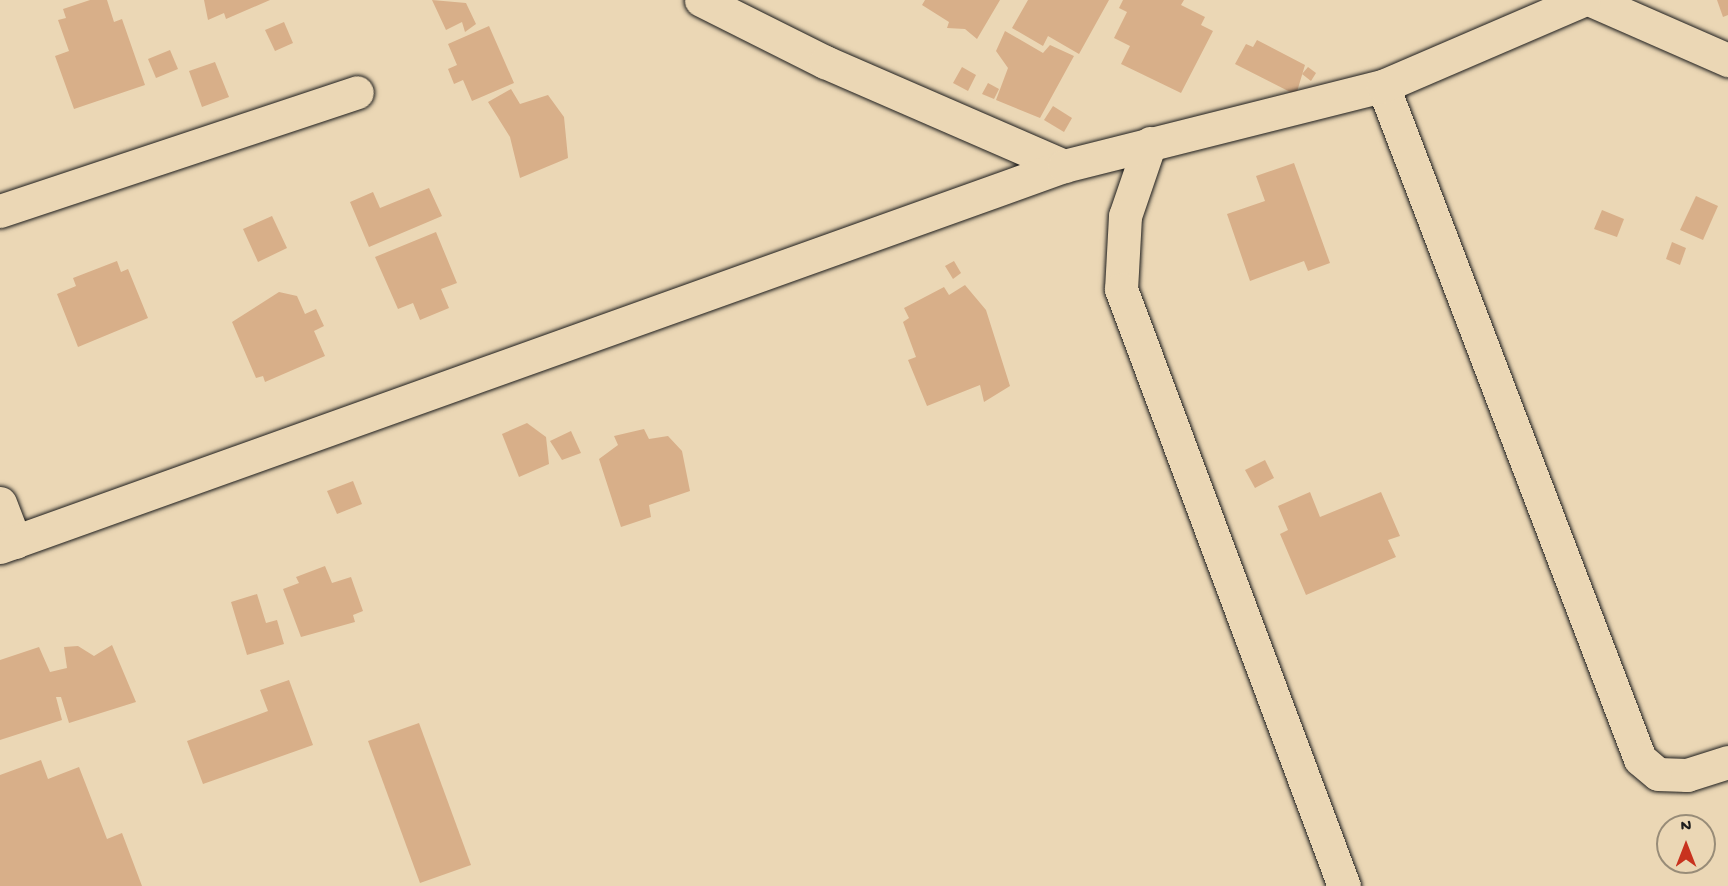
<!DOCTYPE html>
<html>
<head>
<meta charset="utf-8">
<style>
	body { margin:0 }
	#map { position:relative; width:1728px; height:886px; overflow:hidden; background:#ebd7b5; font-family:"Gochi Hand",sans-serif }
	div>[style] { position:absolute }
	.building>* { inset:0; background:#d8af89 }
	.roads { filter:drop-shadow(0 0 2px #1c1c1c) drop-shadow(0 0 2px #1c1c1c) }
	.minor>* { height:33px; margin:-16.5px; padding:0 16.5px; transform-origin:16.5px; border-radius:16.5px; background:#ebd7b5 }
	span { translate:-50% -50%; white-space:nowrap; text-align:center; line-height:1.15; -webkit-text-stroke:6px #ebd7b5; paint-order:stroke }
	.north { position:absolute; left:1656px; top:814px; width:60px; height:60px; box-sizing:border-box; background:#ebd7b5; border:2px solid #988c78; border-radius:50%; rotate:0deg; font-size:16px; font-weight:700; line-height:24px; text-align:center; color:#1c1c1c }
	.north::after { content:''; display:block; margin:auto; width:21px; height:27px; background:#c8321e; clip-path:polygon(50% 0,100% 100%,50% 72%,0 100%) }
</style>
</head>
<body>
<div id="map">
	<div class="building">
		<i style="clip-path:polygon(90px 0,107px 0,114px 22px,122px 19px,145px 85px,74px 109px,55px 56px,69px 51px,58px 20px,66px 18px,63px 9px)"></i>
		<i style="clip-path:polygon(204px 0,270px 0,226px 19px,224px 13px,208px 20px)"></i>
		<i style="clip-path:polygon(432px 0,466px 3px,476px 24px,465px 32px,462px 22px,446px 30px)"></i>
		<i style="clip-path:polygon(925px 0,1000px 0,977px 39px,965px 29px,947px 28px,949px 22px,922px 5px)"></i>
		<i style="clip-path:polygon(1028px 0,1109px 0,1079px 54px,1048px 36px,1043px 46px,1012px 28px)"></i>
		<i style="clip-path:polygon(1123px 0,1184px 0,1181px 5px,1205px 17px,1201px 25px,1213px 31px,1181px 93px,1121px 64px,1130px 46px,1114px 38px,1127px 12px,1119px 8px)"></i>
		<i style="clip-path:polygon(1717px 0,1728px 0,1728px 15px,1723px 17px)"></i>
		<i style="clip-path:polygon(284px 22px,293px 43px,275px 51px,265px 30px)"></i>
		<i style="clip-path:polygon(489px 26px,514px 83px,472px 101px,463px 80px,454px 84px,448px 69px,457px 65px,448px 44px)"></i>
		<i style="clip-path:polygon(1005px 31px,1043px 53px,1050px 45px,1074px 56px,1040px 118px,996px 100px,1008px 68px,996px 51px)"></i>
		<i style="clip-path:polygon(1257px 40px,1305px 65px,1296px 95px,1235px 64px,1246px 44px,1253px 47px)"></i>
		<i style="clip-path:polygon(170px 50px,178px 69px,156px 78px,148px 59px)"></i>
		<i style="clip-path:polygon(215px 62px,229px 97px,202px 107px,189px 71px)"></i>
		<i style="clip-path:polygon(962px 67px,976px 75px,968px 91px,953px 83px)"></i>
		<i style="clip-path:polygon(1308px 67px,1316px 73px,1311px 81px,1302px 74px)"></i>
		<i style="clip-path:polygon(988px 83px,999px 89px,994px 99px,982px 94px)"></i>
		<i style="clip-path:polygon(511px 89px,520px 104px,548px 95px,564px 117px,568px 158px,520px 178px,510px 137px,488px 102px)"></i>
		<i style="clip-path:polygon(1053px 106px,1072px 118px,1064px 132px,1044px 120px)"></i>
		<i style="clip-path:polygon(1294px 163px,1330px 263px,1308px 271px,1304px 261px,1250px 281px,1227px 214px,1265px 201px,1256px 176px)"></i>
		<i style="clip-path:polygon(429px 188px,442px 216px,369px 247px,350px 202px,373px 192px,380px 208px)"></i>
		<i style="clip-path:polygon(1696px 196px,1718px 206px,1703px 240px,1680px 230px)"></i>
		<i style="clip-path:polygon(1602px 210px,1624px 219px,1617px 237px,1594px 229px)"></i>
		<i style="clip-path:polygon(272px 216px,287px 248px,258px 262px,243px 229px)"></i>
		<i style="clip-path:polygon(436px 232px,457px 283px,441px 289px,449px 308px,420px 320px,413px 303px,398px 309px,375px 257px)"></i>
		<i style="clip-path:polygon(1672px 242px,1686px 248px,1680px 265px,1666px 259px)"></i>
		<i style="clip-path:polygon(117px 261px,121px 272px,128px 269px,148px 318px,78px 347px,57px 294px,76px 286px,73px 278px)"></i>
		<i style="clip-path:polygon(954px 261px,961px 273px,953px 279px,945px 266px)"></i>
		<i style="clip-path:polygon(965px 285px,986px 310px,1010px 386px,984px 402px,980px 385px,927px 406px,908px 360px,916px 357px,903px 322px,909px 318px,904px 308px,944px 287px,949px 295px)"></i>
		<i style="clip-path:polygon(279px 292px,297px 296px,305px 314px,316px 309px,324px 326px,314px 331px,325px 356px,265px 382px,263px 376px,256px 378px,232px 322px)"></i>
		<i style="clip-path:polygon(527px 423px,546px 437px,549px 464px,519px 477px,502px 434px)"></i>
		<i style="clip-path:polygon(644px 429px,649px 439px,668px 436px,682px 451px,690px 491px,649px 505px,651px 517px,621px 527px,599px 459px,618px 445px,614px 436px)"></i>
		<i style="clip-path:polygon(571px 431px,581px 453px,562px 460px,550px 441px)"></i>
		<i style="clip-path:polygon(1265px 460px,1274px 478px,1255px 488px,1245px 470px)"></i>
		<i style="clip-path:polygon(353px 481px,362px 504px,337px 514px,327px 491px)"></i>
		<i style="clip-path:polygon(1310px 492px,1320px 517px,1381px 492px,1400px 536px,1388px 540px,1396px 557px,1306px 595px,1280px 534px,1288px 530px,1278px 506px)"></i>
		<i style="clip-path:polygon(325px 566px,332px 583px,351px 577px,363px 611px,353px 615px,355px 622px,301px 637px,283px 589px,299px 583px,296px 577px)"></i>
		<i style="clip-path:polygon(257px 594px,266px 623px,277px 620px,284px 644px,247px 655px,231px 602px)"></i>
		<i style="clip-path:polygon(112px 645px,136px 702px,69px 723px,61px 697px,56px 697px,62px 720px,0 740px,0 660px,39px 647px,50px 672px,67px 668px,64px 647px,78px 646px,94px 656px)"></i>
		<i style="clip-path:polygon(289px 680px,313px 745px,203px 784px,187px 741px,268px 711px,260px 690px)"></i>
		<i style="clip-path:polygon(419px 723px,471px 865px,420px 883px,368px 741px)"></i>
		<i style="clip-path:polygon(41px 760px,48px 779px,79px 767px,107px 839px,122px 833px,142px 886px,0 886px,0 775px)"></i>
	</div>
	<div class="roads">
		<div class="minor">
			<i style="left:701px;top:0;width:139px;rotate:26.6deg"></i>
			<i style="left:825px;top:62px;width:261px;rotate:23.5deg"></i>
			<i style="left:1591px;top:0;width:150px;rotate:23.7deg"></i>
			<i style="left:1383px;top:86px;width:720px;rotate:69.1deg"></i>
			<i style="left:1640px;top:759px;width:23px;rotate:40deg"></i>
			<i style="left:1658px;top:774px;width:29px;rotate:2deg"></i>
			<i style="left:1687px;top:775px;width:43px;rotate:-17.6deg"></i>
			<i style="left:1150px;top:143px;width:77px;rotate:108.9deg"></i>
			<i style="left:1125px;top:216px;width:73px;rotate:93.1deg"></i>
			<i style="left:1121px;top:289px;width:637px;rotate:69.52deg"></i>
			<i style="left:0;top:211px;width:376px;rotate:-18.4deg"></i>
			<i style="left:0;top:503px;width:42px;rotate:69deg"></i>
			<i style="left:0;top:547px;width:1130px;rotate:-19.7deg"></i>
			<i style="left:1064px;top:166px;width:329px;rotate:-14.1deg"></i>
			<i style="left:1383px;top:86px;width:218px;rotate:-23.3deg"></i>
		</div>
	</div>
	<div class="north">N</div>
</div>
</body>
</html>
